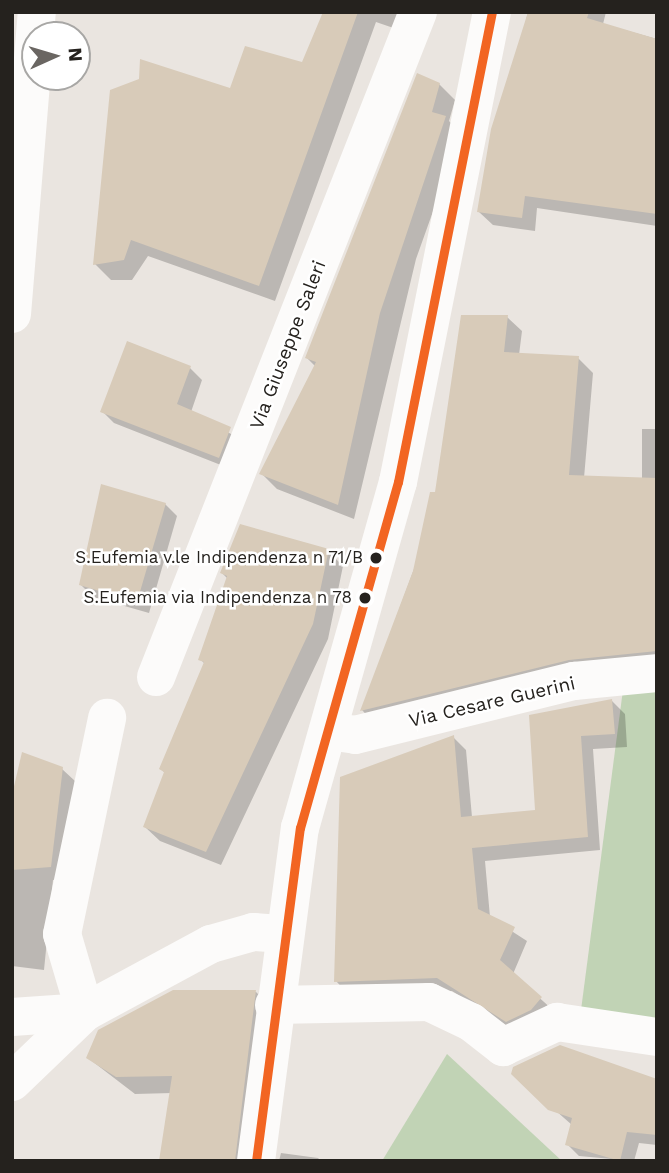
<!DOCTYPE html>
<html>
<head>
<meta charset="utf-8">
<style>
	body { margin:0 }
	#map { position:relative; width:669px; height:1173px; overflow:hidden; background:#eae5e0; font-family:"Work Sans",sans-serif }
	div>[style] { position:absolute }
	.green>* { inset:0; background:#c1d3b5 }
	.shadow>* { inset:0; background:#0003 }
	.building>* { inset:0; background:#d8cbb9 }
	.minor>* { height:38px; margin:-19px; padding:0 19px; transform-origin:19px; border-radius:19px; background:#fcfbfa }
	.major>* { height:38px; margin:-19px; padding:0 19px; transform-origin:19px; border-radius:19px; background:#fcfbfa }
	.bus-1>* { height:9px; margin:-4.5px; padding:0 4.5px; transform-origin:4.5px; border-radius:4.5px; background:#f26522 }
	.dots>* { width:19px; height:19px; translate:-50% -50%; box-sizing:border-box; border:4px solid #fff; border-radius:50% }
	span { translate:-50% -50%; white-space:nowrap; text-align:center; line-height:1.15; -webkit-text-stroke:5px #fff; paint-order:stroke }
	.bus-label { font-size:17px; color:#25221e }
	.right { translate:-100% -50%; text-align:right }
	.street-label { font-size:19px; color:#25221e }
	.frame { position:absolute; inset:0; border:14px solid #25221e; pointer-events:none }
	.north { position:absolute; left:21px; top:21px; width:70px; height:70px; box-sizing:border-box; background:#fff; border:2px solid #a8a7a5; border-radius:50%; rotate:86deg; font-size:19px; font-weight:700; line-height:28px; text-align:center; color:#25221e }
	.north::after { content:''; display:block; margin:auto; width:24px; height:32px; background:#6a6662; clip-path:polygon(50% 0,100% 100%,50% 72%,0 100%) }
</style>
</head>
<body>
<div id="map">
	<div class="green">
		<i style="clip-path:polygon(657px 681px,657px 1019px,581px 1010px,624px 682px)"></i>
		<i style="clip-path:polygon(447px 1054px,562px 1161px,382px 1161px)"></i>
	</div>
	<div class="shadow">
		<i style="clip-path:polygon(324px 12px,417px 12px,408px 33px,376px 22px,275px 301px,148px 256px,132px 280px,111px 280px,95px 264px,231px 90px,303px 65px)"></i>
		<i style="clip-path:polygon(528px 12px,606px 12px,603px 24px,657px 39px,657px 226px,537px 208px,535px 231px,493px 225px,479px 212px)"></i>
		<i style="clip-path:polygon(439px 84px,455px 100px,449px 121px,461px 133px,416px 259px,354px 519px,277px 489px,262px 474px,316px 367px,307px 358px)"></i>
		<i style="clip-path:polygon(507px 317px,522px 331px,519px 355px,578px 358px,593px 373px,584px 478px,642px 480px,642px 429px,657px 429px,657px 667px,376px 725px,362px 710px)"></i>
		<i style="clip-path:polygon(128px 344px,190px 368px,202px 380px,191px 412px,242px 440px,231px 469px,114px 423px,102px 411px)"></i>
		<i style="clip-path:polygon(165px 504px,177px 516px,149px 613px,93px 597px,81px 585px)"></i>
		<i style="clip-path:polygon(328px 551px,343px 566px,328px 639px,221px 865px,160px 841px,145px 827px,165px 773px,161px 769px,205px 664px,200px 659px,228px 579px,222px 573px)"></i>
		<i style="clip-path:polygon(612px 701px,625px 714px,627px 747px,593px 749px,600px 850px,485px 861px,490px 917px,527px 941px,513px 974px,554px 1011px,520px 1034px,452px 991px,349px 995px,336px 981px,453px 737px,466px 750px,472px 817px,536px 811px,530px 716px)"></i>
		<i style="clip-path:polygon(62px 769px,75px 781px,62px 879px,53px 880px,44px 970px,12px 966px,12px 798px)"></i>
		<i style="clip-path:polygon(173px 992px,256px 992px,273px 1009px,255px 1161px,161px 1161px,172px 1093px,135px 1094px,88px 1058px)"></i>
		<i style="clip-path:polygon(657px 1061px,657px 1145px,639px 1143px,634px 1161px,579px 1156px,567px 1144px,572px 1125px,513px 1073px,655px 1080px)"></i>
		<i style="clip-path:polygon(281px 1153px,318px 1158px,321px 1161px,279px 1161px)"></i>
	</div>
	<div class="building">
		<i style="clip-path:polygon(323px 12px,358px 12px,259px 286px,131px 240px,124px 260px,93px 265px,110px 90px,139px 79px,140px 59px,230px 88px,245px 46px,302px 62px)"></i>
		<i style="clip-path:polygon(528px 12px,589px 12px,587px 18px,657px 39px,657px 214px,525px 196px,522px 218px,477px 212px,491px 129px)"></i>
		<i style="clip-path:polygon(417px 73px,440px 83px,432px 112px,446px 116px,380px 313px,338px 505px,259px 474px,316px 362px,305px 358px)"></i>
		<i style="clip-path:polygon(461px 315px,508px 315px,504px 352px,579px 356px,569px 475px,657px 478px,657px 651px,569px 660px,360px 711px,413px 571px,430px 492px,435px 492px)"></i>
		<i style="clip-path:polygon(127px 341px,191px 366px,177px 404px,231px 427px,219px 458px,100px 412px)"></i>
		<i style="clip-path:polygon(101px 484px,166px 503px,137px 602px,79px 585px)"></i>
		<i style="clip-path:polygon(240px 524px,329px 549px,313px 624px,206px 852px,143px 827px,164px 772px,159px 769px,204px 662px,198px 660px,227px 576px,220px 573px)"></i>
		<i style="clip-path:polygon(612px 699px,615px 734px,581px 736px,588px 837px,472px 848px,478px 909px,515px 927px,500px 960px,542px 997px,531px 1010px,506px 1022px,437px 978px,334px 982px,340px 777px,454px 735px,461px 817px,535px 810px,529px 715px)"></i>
		<i style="clip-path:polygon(22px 752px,63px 767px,51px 867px,12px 870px,12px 795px)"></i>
		<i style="clip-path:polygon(173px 990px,256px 990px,235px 1161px,159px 1161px,172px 1076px,116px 1077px,86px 1058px,98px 1030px)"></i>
		<i style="clip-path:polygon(560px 1045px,657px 1079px,657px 1135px,627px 1132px,620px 1161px,565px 1145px,572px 1118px,548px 1110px,511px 1074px,513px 1067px)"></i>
	</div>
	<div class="minor">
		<i style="left:156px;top:677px;width:715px;rotate:-68.5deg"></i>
		<i style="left:328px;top:731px;width:27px;rotate:8deg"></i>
		<i style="left:355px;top:735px;width:226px;rotate:-13.9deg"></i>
		<i style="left:574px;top:681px;width:83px;rotate:-5.5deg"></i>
		<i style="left:274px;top:1005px;width:155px;rotate:-1.1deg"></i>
		<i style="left:429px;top:1002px;width:47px;rotate:25.5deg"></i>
		<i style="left:471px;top:1022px;width:41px;rotate:38deg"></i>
		<i style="left:503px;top:1047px;width:60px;rotate:-24.8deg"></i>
		<i style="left:557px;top:1022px;width:101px;rotate:8.5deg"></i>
		<i style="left:85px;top:1012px;width:81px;rotate:-106.4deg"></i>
		<i style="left:62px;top:934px;width:221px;rotate:-78.2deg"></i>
		<i style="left:12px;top:1017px;width:73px;rotate:-3.9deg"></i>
		<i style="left:12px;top:1082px;width:101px;rotate:-43.8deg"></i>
		<i style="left:85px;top:1012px;width:143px;rotate:-28.4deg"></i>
		<i style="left:211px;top:944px;width:44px;rotate:-15.9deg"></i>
		<i style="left:253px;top:932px;width:31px;rotate:4deg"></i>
		<i style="left:256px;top:1161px;width:336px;rotate:-82.5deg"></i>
		<i style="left:300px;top:828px;width:360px;rotate:-74.2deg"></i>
		<i style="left:398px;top:482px;width:479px;rotate:-78.7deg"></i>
	</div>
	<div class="major">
		<i style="left:12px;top:314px;width:303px;rotate:-85.3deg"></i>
	</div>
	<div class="bus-1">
		<i style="left:256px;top:1161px;width:336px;rotate:-82.5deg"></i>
		<i style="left:300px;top:828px;width:360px;rotate:-74.2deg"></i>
		<i style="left:398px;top:482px;width:479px;rotate:-78.7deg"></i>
	</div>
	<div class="dots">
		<i style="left:376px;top:558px;background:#25221e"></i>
		<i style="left:365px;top:598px;background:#25221e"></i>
	</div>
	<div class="bus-label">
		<span class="right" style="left:363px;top:558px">S.Eufemia v.le Indipendenza n 71/B</span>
		<span class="right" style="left:352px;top:598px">S.Eufemia via Indipendenza n 78</span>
	</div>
	<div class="street-label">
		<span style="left:288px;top:345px;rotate:-69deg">Via Giuseppe Saleri</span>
		<span style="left:492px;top:702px;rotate:-13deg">Via Cesare Guerini</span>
	</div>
	<div class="frame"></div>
	<div class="north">N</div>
</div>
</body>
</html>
